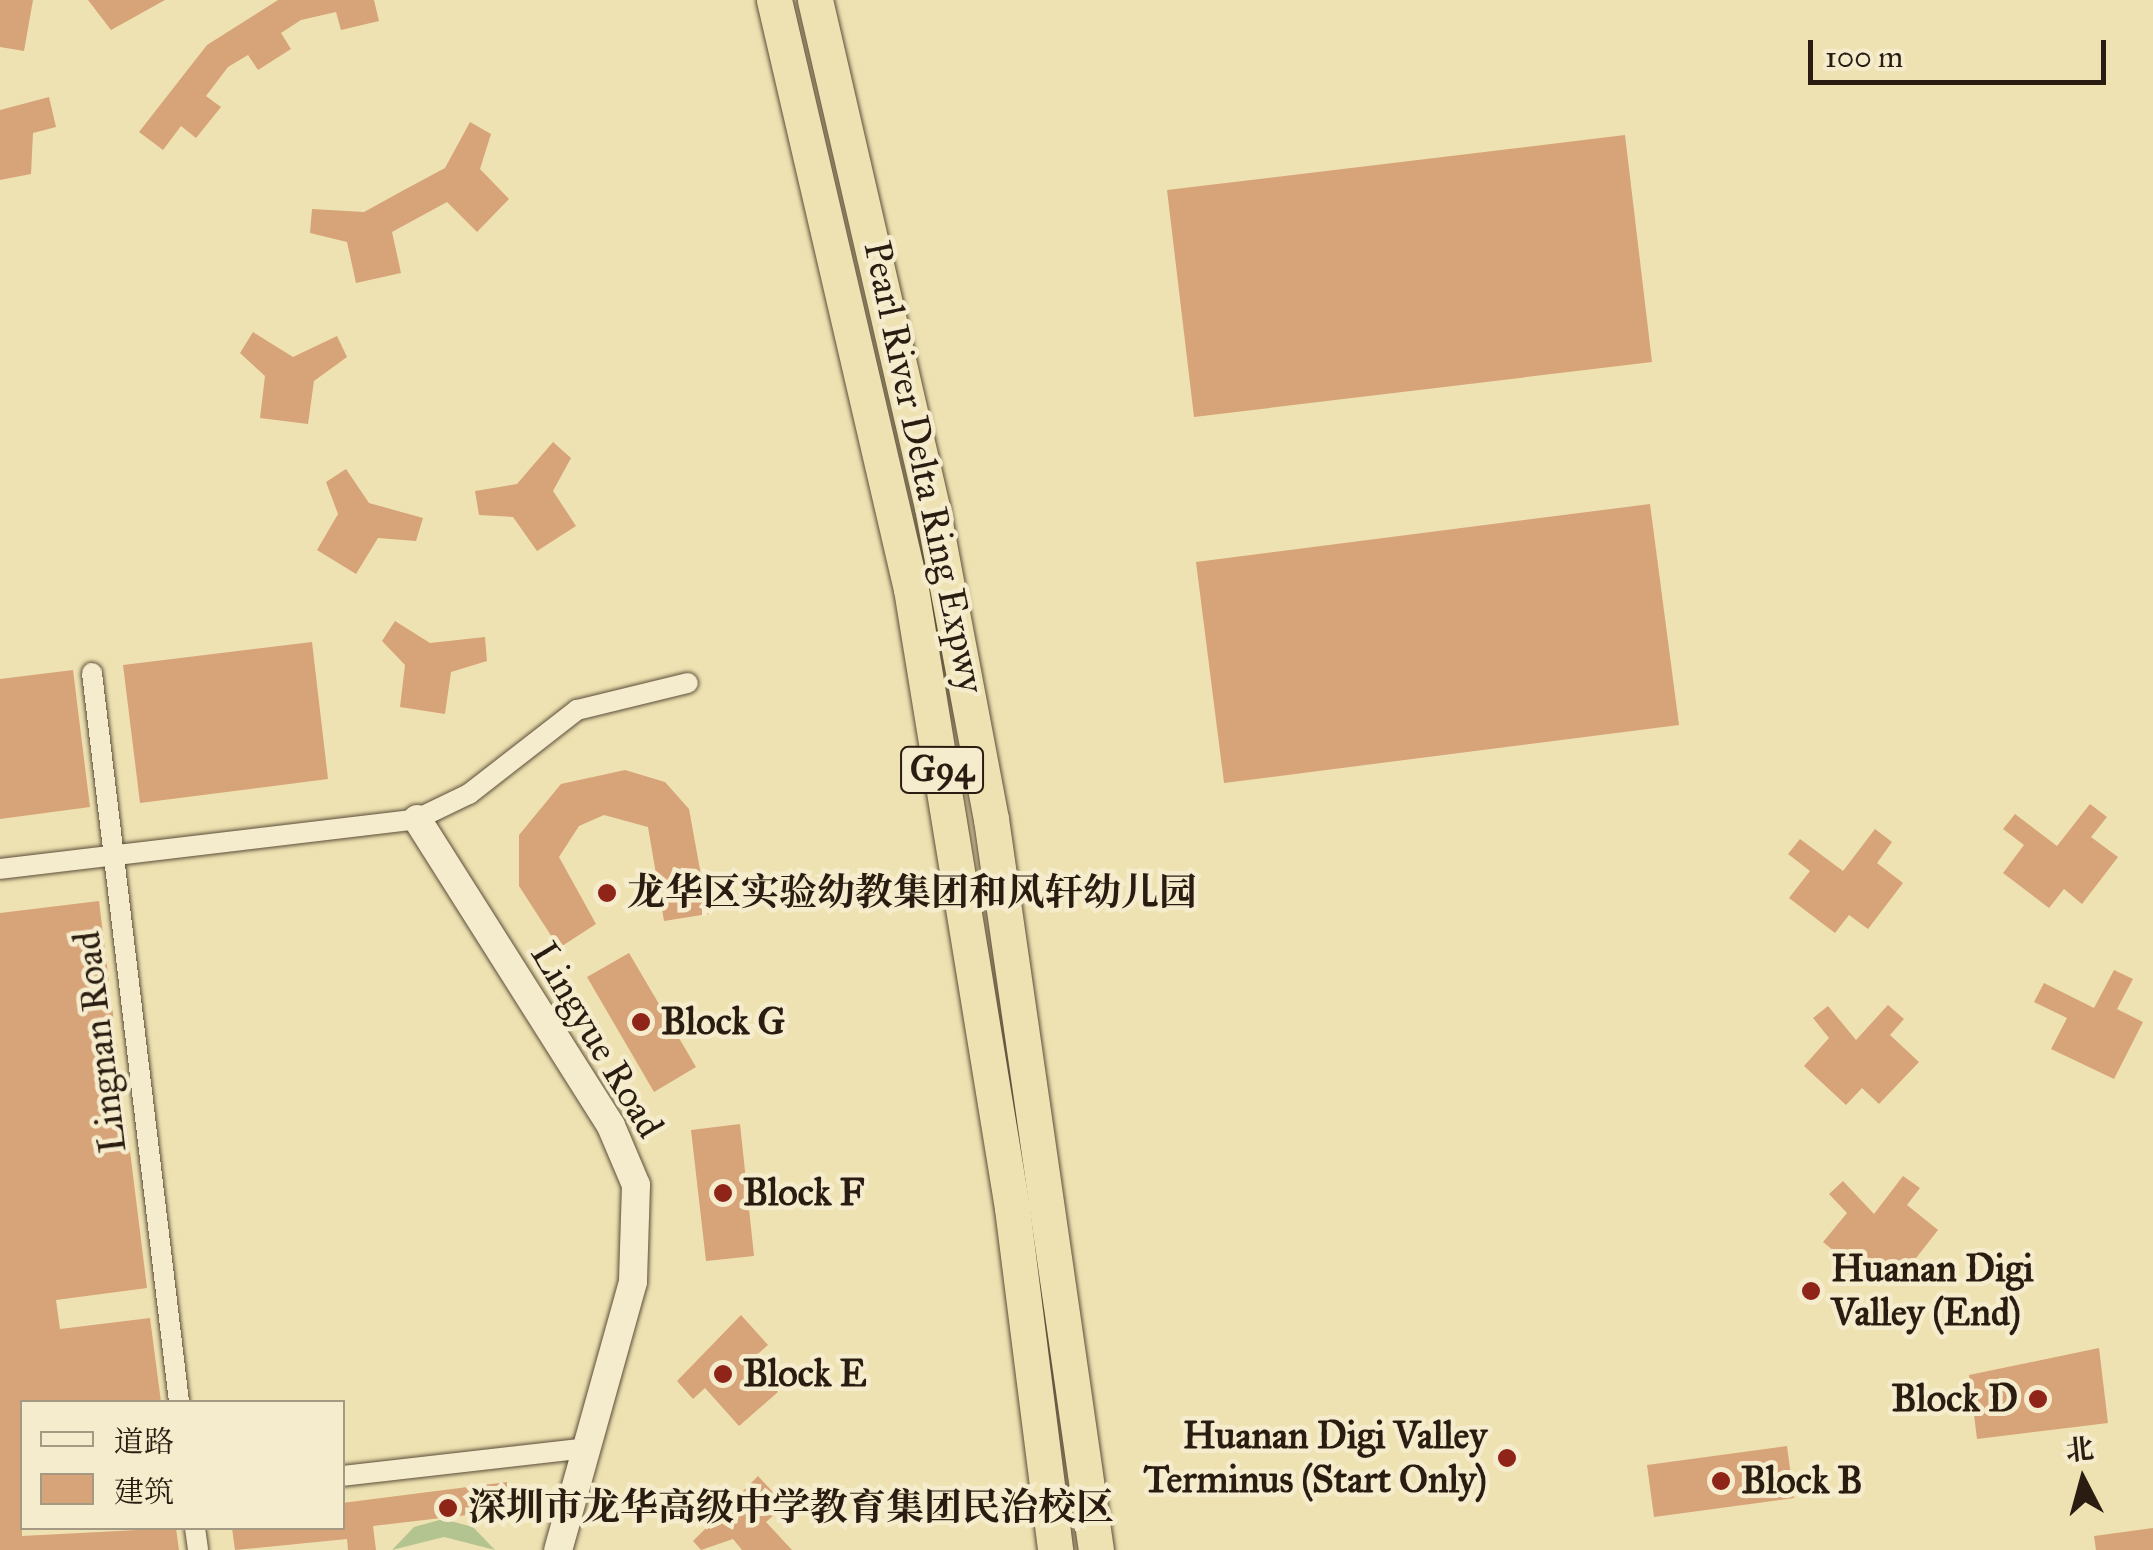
<!DOCTYPE html>
<html>
<head>
<meta charset="utf-8">
<style>
	body { margin:0 }
	#map { position:relative; width:2153px; height:1550px; overflow:hidden; background:#efe2b2; font-family:"IM FELL Great Primer","Noto Serif SC",serif }
	div>[style] { position:absolute }
	.green>* { inset:0; background:#b3c491 }
	.building>* { inset:0; background:#d7a378 }
	.roads { filter:drop-shadow(0 0 2px #5b4e39) drop-shadow(0 0 2px #5b4e39) }
	.street>* { height:20px; margin:-10px; padding:0 10px; transform-origin:10px; border-radius:10px; background:#f5eccd }
	.secondary>* { height:28px; margin:-14px; padding:0 14px; transform-origin:14px; border-radius:14px; background:#f5eccd }
	.highway>* { height:35px; margin:-17.5px; padding:0 17.5px; transform-origin:17.5px; border-radius:17.5px; background:#efe2b2 }
	.dots>* { width:28px; height:28px; translate:-50% -50%; box-sizing:border-box; border:5px solid #f5eccd; border-radius:50% }
	span { translate:-50% -50%; white-space:nowrap; text-align:center; line-height:1.15; -webkit-text-stroke:9px #f5eccd; paint-order:stroke }
	.shield-label span { padding:2px 8px; background:#f5eccd; border:2px solid; border-radius:8px; -webkit-text-stroke-width:0 }
	.shield-label { font-size:35px; color:#2a1c11; font-weight:700 }
	.street-label { font-size:38px; color:#2a1c11 }
	.poi-label { font-size:38px; color:#2a1c11; font-weight:700 }
	.left { translate:0 -50%; text-align:left }
	.right { translate:-100% -50%; text-align:right }
	.legend { position:absolute; left:20px; top:1400px; width:325px; height:130px; box-sizing:border-box; background:#f5eccd; border:2px solid #a49982; margin:0; padding:12px 18px; list-style:none; font-size:30px; color:#2a1c11 }
	.legend li { display:flex; align-items:center; gap:20px; height:50px }
	.legend b { width:50px; border:2px solid #a49982 }
	.north { position:absolute; left:2033px; top:1430px; width:100px; height:100px; -webkit-text-stroke:8px #f5eccd; paint-order:stroke; rotate:354deg; font-size:28px; font-weight:700; line-height:40px; text-align:center; color:#2a1c11 }
	.north::after { content:''; display:block; margin:auto; width:35px; height:45px; background:#2a1c11; clip-path:polygon(50% 0,100% 100%,50% 72%,0 100%) }
	.scale { position:absolute; left:1808px; top:40px; width:298px; height:45px; box-sizing:border-box; border:5px solid #2a1c11; border-top:0; padding-left:12px; font-size:30px; line-height:35px; white-space:nowrap; color:#2a1c11; -webkit-text-stroke:8px #f5eccd; paint-order:stroke }
</style>
</head>
<body>
<div id="map">
	<div class="green">
		<i style="clip-path:polygon(443px 1519px,473px 1527px,495px 1550px,444px 1537px,392px 1550px,414px 1527px)"></i>
	</div>
	<div class="building">
		<i style="clip-path:polygon(0 0,33px 0,24px 51px,0 47px)"></i>
		<i style="clip-path:polygon(88px 0,165px 0,111px 30px)"></i>
		<i style="clip-path:polygon(278px 0,374px 0,379px 21px,341px 30px,336px 12px,301px 20px,281px 33px,291px 49px,258px 70px,248px 55px,228px 67px,206px 96px,221px 107px,196px 138px,181px 126px,163px 150px,139px 132px,207px 45px)"></i>
		<i style="clip-path:polygon(49px 97px,56px 127px,33px 133px,31px 174px,0 180px,0 110px)"></i>
		<i style="clip-path:polygon(470px 122px,491px 134px,480px 169px,509px 199px,477px 232px,447px 202px,392px 232px,401px 273px,356px 283px,347px 242px,310px 233px,312px 209px,364px 212px,404px 190px,445px 168px)"></i>
		<i style="clip-path:polygon(1625px 135px,1652px 362px,1194px 417px,1167px 190px)"></i>
		<i style="clip-path:polygon(253px 332px,293px 357px,337px 336px,347px 357px,314px 381px,308px 424px,260px 418px,265px 376px,240px 353px)"></i>
		<i style="clip-path:polygon(553px 442px,571px 458px,553px 491px,576px 526px,537px 551px,513px 517px,479px 515px,475px 491px,517px 484px)"></i>
		<i style="clip-path:polygon(346px 469px,369px 503px,423px 518px,416px 541px,378px 538px,356px 574px,317px 550px,338px 514px,326px 482px)"></i>
		<i style="clip-path:polygon(1650px 504px,1679px 725px,1224px 783px,1196px 562px)"></i>
		<i style="clip-path:polygon(395px 621px,430px 643px,485px 637px,487px 661px,451px 672px,445px 714px,400px 707px,405px 665px,382px 641px)"></i>
		<i style="clip-path:polygon(312px 642px,328px 779px,140px 803px,123px 665px)"></i>
		<i style="clip-path:polygon(73px 670px,90px 807px,0 819px,0 679px)"></i>
		<i style="clip-path:polygon(625px 770px,665px 782px,689px 809px,708px 914px,664px 921px,648px 827px,604px 815px,579px 826px,559px 857px,596px 924px,559px 948px,519px 886px,519px 835px,561px 784px)"></i>
		<i style="clip-path:polygon(2090px 804px,2107px 817px,2091px 837px,2118px 857px,2082px 904px,2064px 889px,2049px 908px,2003px 873px,2024px 845px,2003px 829px,2015px 814px,2057px 846px)"></i>
		<i style="clip-path:polygon(1875px 829px,1892px 842px,1877px 863px,1903px 883px,1868px 929px,1849px 915px,1835px 933px,1789px 898px,1810px 871px,1788px 854px,1800px 839px,1843px 871px)"></i>
		<i style="clip-path:polygon(99px 901px,147px 1288px,56px 1300px,60px 1329px,150px 1318px,161px 1402px,22px 1402px,22px 1536px,176px 1528px,179px 1550px,0 1550px,0 913px)"></i>
		<i style="clip-path:polygon(629px 953px,696px 1067px,654px 1092px,587px 977px)"></i>
		<i style="clip-path:polygon(2114px 970px,2133px 979px,2117px 1009px,2143px 1022px,2114px 1079px,2051px 1049px,2067px 1018px,2034px 1002px,2044px 983px,2094px 1008px)"></i>
		<i style="clip-path:polygon(1888px 1005px,1904px 1019px,1890px 1035px,1919px 1062px,1879px 1104px,1862px 1088px,1846px 1105px,1804px 1066px,1829px 1038px,1813px 1018px,1828px 1006px,1856px 1040px)"></i>
		<i style="clip-path:polygon(740px 1124px,754px 1256px,706px 1261px,691px 1130px)"></i>
		<i style="clip-path:polygon(1903px 1176px,1920px 1188px,1907px 1205px,1938px 1230px,1902px 1276px,1883px 1261px,1868px 1279px,1823px 1242px,1847px 1213px,1829px 1194px,1843px 1181px,1874px 1214px)"></i>
		<i style="clip-path:polygon(741px 1315px,768px 1345px,750px 1361px,778px 1392px,739px 1426px,705px 1388px,693px 1399px,677px 1381px)"></i>
		<i style="clip-path:polygon(2099px 1348px,2108px 1423px,1977px 1439px,1969px 1375px)"></i>
		<i style="clip-path:polygon(1787px 1446px,1794px 1498px,1654px 1517px,1647px 1465px)"></i>
		<i style="clip-path:polygon(758px 1476px,785px 1505px,766px 1522px,792px 1550px,742px 1550px,733px 1539px,701px 1550px,693px 1541px)"></i>
		<i style="clip-path:polygon(507px 1482px,510px 1510px,373px 1526px,376px 1550px,348px 1550px,347px 1539px,235px 1550px,232px 1528px,342px 1528px,342px 1503px)"></i>
		<i style="clip-path:polygon(2153px 1528px,2153px 1550px,2096px 1550px,2094px 1536px)"></i>
	</div>
	<div class="roads">
		<div class="street">
			<i style="left:92px;top:673px;width:734px;rotate:83.19deg"></i>
			<i style="left:0;top:869px;width:420px;rotate:-6.8deg"></i>
			<i style="left:417px;top:819px;width:58px;rotate:-25.7deg"></i>
			<i style="left:469px;top:794px;width:137px;rotate:-37.9deg"></i>
			<i style="left:577px;top:710px;width:114px;rotate:-13.7deg"></i>
			<i style="left:342px;top:1476px;width:247px;rotate:-6.5deg"></i>
			<i style="left:195px;top:1528px;width:22px;rotate:82deg"></i>
		</div>
		<div class="secondary">
			<i style="left:417px;top:819px;width:363px;rotate:57.7deg"></i>
			<i style="left:611px;top:1126px;width:64px;rotate:67deg"></i>
			<i style="left:636px;top:1185px;width:97px;rotate:91.8deg"></i>
			<i style="left:633px;top:1282px;width:278px;rotate:105.6deg"></i>
		</div>
		<div class="highway">
			<i style="left:774px;top:0;width:605px;rotate:76.91deg"></i>
			<i style="left:911px;top:589px;width:627px;rotate:80.73deg"></i>
			<i style="left:1012px;top:1208px;width:345px;rotate:82.8deg"></i>
			<i style="left:815px;top:0;width:520px;rotate:77.01deg"></i>
			<i style="left:932px;top:507px;width:318px;rotate:79.3deg"></i>
			<i style="left:991px;top:819px;width:739px;rotate:81.83deg"></i>
		</div>
	</div>
	<div class="dots">
		<i style="left:607px;top:893px;background:#8f2418"></i>
		<i style="left:641px;top:1022px;background:#8f2418"></i>
		<i style="left:723px;top:1193px;background:#8f2418"></i>
		<i style="left:1811px;top:1291px;background:#8f2418"></i>
		<i style="left:723px;top:1374px;background:#8f2418"></i>
		<i style="left:2038px;top:1399px;background:#8f2418"></i>
		<i style="left:1507px;top:1458px;background:#8f2418"></i>
		<i style="left:1721px;top:1481px;background:#8f2418"></i>
		<i style="left:448px;top:1508px;background:#8f2418"></i>
	</div>
	<div class="shield-label">
		<span style="left:942px;top:770px">G94</span>
	</div>
	<div class="street-label">
		<span style="left:924px;top:467px;rotate:78deg">Pearl River Delta Ring Expwy</span>
		<span style="left:597px;top:1040px;rotate:59deg">Lingyue Road</span>
		<span style="left:100px;top:1042px;rotate:-97deg">Lingnan Road</span>
	</div>
	<div class="poi-label">
		<span class="left" style="left:627px;top:893px">龙华区实验幼教集团和风轩幼儿园</span>
		<span class="left" style="left:661px;top:1022px">Block G</span>
		<span class="left" style="left:743px;top:1193px">Block F</span>
		<span class="left" style="left:1831px;top:1291px">Huanan Digi<br>Valley (End)</span>
		<span class="left" style="left:743px;top:1374px">Block E</span>
		<span class="right" style="left:2018px;top:1399px">Block D</span>
		<span class="right" style="left:1487px;top:1458px">Huanan Digi Valley<br>Terminus (Start Only)</span>
		<span class="left" style="left:1741px;top:1481px">Block B</span>
		<span class="left" style="left:468px;top:1508px">深圳市龙华高级中学教育集团民治校区</span>
	</div>
	<ul class="legend">
	<li><b style="height:12px;background:#f5eccd"></b>道路</li>
	<li><b style="height:28px;background:#d7a378"></b>建筑</li>
	</ul>
	<div class="north">北</div>
	<div class="scale">100 m</div>
</div>
</body>
</html>
